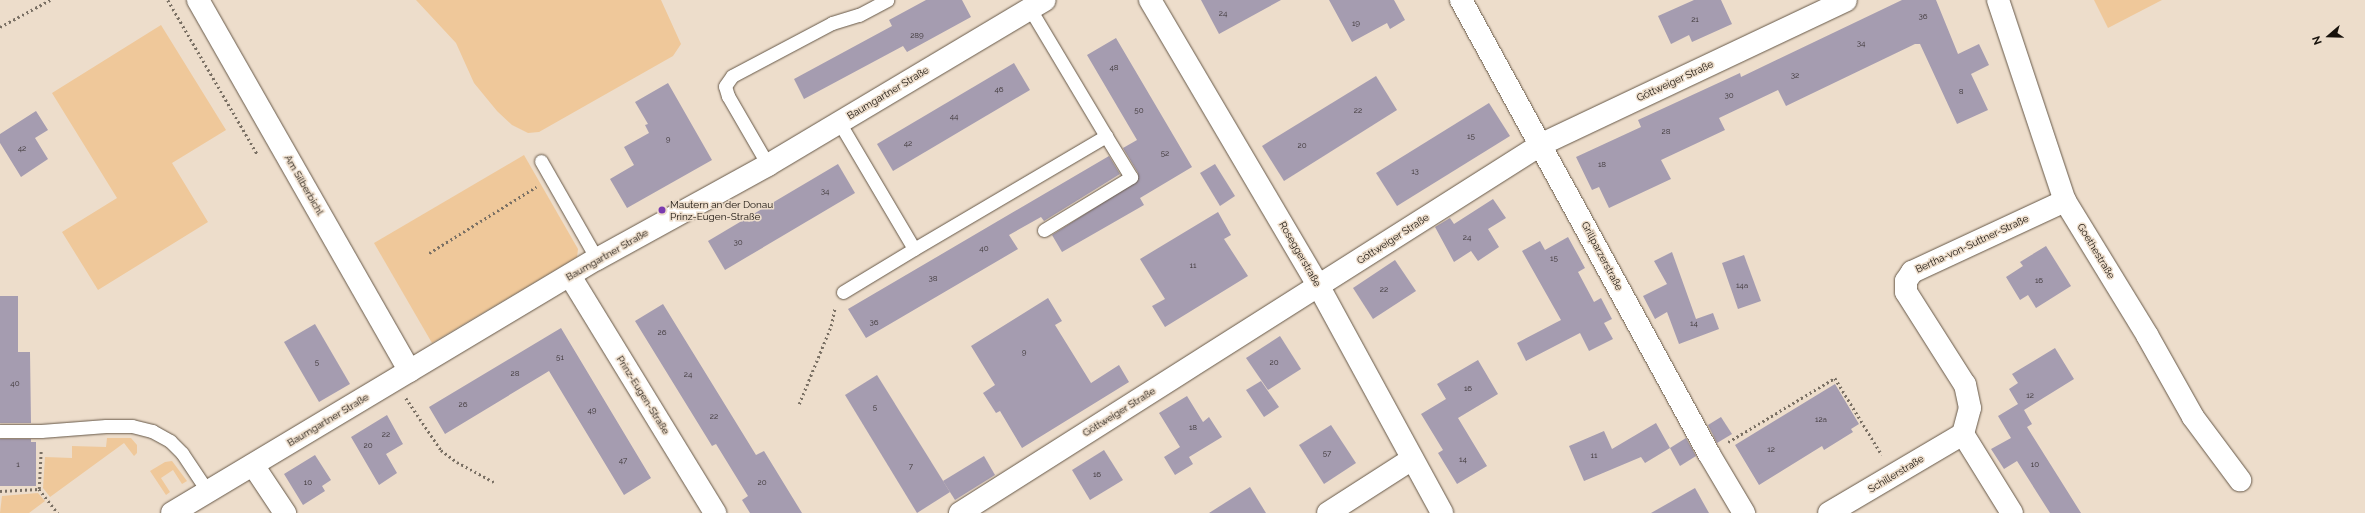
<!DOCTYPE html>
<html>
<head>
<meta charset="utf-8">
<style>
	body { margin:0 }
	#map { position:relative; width:2365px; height:513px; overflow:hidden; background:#edddcb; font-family:Raleway,sans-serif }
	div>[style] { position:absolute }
	.green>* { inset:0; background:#efc89a }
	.building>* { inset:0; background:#a59cb0 }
	.path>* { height:2.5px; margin-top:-1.25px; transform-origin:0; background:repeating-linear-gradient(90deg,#7a7064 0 2px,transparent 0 5px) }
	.roads { filter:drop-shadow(0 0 1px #665848) drop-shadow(0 0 1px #665848) }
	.lane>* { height:13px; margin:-6.5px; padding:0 6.5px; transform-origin:6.5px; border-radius:6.5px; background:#fff }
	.street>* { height:22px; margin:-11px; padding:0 11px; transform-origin:11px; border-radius:11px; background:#fff }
	.secondary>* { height:22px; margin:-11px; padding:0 11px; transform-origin:11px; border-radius:11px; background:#fff }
	.dots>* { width:11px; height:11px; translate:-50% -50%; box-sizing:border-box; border:2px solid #edddcb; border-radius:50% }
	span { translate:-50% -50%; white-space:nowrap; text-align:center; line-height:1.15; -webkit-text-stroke:3px #edddcb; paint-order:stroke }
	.number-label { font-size:8px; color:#3b3435 }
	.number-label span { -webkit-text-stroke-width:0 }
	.street-label { font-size:10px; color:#18120c }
	.poi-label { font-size:10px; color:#18120c }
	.left { translate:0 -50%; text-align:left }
	.north { position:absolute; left:2309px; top:16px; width:40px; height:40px; -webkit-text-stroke:3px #edddcb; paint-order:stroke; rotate:250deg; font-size:11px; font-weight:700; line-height:16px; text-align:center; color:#18120c }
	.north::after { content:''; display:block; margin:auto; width:14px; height:18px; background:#18120c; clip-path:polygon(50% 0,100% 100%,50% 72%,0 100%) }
</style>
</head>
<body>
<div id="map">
	<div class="green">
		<i style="clip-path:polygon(416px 0,661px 0,681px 44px,673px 56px,539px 132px,528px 133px,512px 125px,497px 111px,474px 83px,456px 43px)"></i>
		<i style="clip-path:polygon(2094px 0,2162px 0,2108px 28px)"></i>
		<i style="clip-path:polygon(161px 25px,226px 130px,172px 163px,208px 222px,98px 290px,62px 232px,117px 198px,52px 93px)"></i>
		<i style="clip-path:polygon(524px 155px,578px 249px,577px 257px,432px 343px,374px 243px)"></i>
		<i style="clip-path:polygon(107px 438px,131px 438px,137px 445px,137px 453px,134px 456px,124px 443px,50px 497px,43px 488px,45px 457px,72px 458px,72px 446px,106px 447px)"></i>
		<i style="clip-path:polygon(172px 461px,187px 481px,182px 484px,173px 470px,161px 478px,170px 492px,166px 495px,150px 471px,165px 462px)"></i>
		<i style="clip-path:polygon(38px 493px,45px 501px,29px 513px,0 513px,2px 496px)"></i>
	</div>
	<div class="building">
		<i style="clip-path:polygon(926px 0,962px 0,971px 17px,907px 52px,903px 46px,804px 99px,794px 79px,892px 26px,889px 20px)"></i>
		<i style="clip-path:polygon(1201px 0,1281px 0,1219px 34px)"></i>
		<i style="clip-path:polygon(1329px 0,1394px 0,1405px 20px,1390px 29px,1387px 23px,1352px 42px)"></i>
		<i style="clip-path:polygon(1694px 0,1721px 0,1732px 24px,1692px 42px,1689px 35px,1671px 44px,1658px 16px)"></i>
		<i style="clip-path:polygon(1902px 0,1936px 0,1958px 54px,1979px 44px,1989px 65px,1971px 74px,1988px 110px,1957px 124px,1920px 44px,1915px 44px,1786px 106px,1778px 90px,1719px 118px,1725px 130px,1661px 160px,1671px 179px,1609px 208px,1599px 187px,1592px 190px,1576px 157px,1641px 127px,1638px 120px,1740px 73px,1741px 77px)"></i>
		<i style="clip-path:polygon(1116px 38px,1192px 167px,1140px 198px,1144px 205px,1062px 252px,1052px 235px,1138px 180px,1138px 173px,1123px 148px,1137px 140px,1087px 55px)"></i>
		<i style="clip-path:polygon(1014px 63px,1030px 90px,893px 171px,877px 144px)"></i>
		<i style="clip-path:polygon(1376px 76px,1397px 110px,1284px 181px,1262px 146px)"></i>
		<i style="clip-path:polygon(668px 83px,712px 160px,627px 208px,610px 179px,634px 165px,624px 147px,649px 133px,645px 125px,648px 124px,635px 102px)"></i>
		<i style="clip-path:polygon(1489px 103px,1510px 136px,1397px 206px,1376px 173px)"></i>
		<i style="clip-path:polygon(36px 111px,48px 130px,35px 138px,48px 159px,21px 177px,0 143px,0 134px)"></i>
		<i style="clip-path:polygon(1109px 156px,1120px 174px,1044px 221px,1041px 217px,1009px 235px,1018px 249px,866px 338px,848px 309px)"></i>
		<i style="clip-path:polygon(838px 164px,855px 193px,725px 270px,708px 241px)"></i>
		<i style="clip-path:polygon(1215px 164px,1235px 196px,1220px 206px,1200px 173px)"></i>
		<i style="clip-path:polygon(1493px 199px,1506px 218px,1488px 229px,1499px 247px,1478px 261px,1471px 251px,1454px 262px,1435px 227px,1450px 218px,1454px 224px)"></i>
		<i style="clip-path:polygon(1218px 212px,1231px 235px,1224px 239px,1248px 276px,1165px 327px,1152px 306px,1165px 299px,1140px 259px)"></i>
		<i style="clip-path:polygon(1568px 237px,1585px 268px,1578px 272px,1594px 302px,1601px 298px,1612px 319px,1604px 323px,1613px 339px,1589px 351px,1580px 333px,1526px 361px,1517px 343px,1561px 320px,1522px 251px,1540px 241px,1545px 250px)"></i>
		<i style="clip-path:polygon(2046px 246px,2071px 286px,2036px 308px,2028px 295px,2020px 300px,2006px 277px,2023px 266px,2020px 262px)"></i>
		<i style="clip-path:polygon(1672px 252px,1696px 319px,1713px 313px,1719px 329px,1679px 344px,1667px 312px,1655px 319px,1643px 296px,1667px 284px,1654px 261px)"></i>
		<i style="clip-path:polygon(1744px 255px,1761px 301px,1738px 309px,1722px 263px)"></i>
		<i style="clip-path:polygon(1395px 260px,1416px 291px,1373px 319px,1353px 288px)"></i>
		<i style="clip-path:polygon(0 296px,18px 296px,18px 352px,30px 352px,31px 423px,0 423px)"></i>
		<i style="clip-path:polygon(1048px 298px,1062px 321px,1055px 325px,1091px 383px,1119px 365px,1129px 382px,1022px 448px,1000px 411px,996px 413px,983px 393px,995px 385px,971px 346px)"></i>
		<i style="clip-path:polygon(663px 304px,756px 455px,764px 451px,802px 513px,750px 513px,742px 500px,748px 496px,716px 444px,712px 446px,635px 321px)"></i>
		<i style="clip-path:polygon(315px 324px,350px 384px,319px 402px,284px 342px)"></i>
		<i style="clip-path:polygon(561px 328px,651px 478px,624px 495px,549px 371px,445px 434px,429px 407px)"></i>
		<i style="clip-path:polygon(1280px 336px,1301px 369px,1268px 390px,1246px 358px)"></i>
		<i style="clip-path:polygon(2055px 348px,2074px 379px,2024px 410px,2032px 424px,2027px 427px,2081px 513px,2050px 513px,2017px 461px,2004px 469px,1991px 449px,2011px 438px,1998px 416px,2018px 404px,2009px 389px,2018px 383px,2012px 374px)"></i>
		<i style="clip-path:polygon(1478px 360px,1498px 394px,1458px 418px,1487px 466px,1457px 484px,1438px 453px,1443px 450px,1421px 414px,1446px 399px,1437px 384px)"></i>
		<i style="clip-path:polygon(877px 375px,950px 492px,917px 513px,845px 395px)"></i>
		<i style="clip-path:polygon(1261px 381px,1279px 407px,1264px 417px,1246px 390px)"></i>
		<i style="clip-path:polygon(1835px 384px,1859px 424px,1851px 429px,1853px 432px,1824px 450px,1822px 446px,1759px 485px,1735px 445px)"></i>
		<i style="clip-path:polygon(1187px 396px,1203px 422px,1209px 417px,1222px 437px,1189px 457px,1193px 464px,1175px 475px,1164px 457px,1180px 447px,1159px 413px)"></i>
		<i style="clip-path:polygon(387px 415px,403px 444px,386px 454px,397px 473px,379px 485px,351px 437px)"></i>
		<i style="clip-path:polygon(1721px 417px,1732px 434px,1717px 443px,1708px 425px)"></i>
		<i style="clip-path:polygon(1656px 423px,1670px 448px,1645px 463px,1641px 457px,1584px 481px,1569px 446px,1604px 431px,1612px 449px)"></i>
		<i style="clip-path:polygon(1331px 425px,1356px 463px,1324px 484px,1299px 445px)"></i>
		<i style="clip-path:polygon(1686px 438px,1696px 456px,1680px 466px,1670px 448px)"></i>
		<i style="clip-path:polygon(0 439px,31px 439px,31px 442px,36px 442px,36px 486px,0 486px)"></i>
		<i style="clip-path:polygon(1104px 450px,1123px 480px,1090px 500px,1072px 470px)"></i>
		<i style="clip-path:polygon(315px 455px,331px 480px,322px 486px,325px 491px,303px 505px,284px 474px)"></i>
		<i style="clip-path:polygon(984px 456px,995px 475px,955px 500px,943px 481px)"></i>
		<i style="clip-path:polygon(1250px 487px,1266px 513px,1209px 513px)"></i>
		<i style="clip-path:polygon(1695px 488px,1709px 513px,1651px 513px)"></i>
	</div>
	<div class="path">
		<i style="left:168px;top:0;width:179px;rotate:59.9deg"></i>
		<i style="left:0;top:27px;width:57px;rotate:-28.4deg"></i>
		<i style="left:429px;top:253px;width:126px;rotate:-31.7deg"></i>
		<i style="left:406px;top:398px;width:63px;rotate:56.1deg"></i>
		<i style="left:441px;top:450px;width:20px;rotate:37deg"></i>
		<i style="left:457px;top:462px;width:42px;rotate:28.4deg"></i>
		<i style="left:799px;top:404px;width:84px;rotate:-67.7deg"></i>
		<i style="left:831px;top:326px;width:19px;rotate:-78deg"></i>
		<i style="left:1728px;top:442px;width:125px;rotate:-30.9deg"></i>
		<i style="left:1835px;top:378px;width:90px;rotate:58.6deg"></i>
		<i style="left:39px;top:489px;width:31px;rotate:52deg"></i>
		<i style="left:0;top:491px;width:39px;rotate:-3deg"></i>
		<i style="left:39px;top:489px;width:40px;rotate:-87.1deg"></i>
	</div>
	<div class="roads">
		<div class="lane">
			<i style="left:839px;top:122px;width:147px;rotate:59.4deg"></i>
			<i style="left:914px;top:249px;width:83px;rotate:148.8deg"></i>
			<i style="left:541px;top:161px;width:113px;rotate:60.3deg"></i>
			<i style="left:768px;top:165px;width:80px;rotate:-120.1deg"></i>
			<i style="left:728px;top:96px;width:10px;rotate:-107deg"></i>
			<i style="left:725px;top:86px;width:12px;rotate:-55deg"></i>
			<i style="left:732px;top:76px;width:113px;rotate:-27.9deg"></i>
			<i style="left:832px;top:23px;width:28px;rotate:-17deg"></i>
			<i style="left:859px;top:15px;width:32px;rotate:-28deg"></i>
			<i style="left:1044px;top:230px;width:102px;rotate:-31.3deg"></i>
			<i style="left:1131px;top:177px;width:48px;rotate:-121.4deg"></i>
			<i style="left:914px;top:249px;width:223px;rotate:-30.5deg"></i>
			<i style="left:1106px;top:136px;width:148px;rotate:-120.9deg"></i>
			<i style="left:0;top:431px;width:41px"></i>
			<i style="left:41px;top:431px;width:65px;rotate:-4.4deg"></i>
			<i style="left:106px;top:426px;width:26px"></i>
			<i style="left:132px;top:426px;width:21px;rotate:14deg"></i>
			<i style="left:152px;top:431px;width:21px;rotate:29deg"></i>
			<i style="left:170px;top:441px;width:17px;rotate:45deg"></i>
			<i style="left:182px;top:453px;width:47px;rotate:56.3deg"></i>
		</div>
		<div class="street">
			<i style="left:198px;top:0;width:427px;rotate:60.3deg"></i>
			<i style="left:1150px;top:0;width:333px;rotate:59.5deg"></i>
			<i style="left:1319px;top:287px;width:257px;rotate:61.4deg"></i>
			<i style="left:1461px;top:0;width:517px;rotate:61.35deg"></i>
			<i style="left:1709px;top:454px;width:69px;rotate:59.3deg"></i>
			<i style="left:1998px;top:0;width:212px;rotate:71.6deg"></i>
			<i style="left:2065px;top:201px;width:157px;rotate:58.5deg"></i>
			<i style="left:2147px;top:335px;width:94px;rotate:60.7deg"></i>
			<i style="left:2193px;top:417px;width:79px;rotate:53.3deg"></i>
			<i style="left:570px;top:276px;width:278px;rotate:58.5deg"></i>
			<i style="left:253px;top:465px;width:58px;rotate:56.3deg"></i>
			<i style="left:960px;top:513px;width:689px;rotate:-32.38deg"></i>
			<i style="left:1542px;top:144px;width:336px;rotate:-25.3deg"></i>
			<i style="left:1328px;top:513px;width:100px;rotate:-32.7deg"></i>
			<i style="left:1829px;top:513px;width:156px;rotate:-30.5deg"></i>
			<i style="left:2012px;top:513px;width:93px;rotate:-121.8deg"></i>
			<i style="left:1963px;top:434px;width:27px;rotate:-75deg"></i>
			<i style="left:1970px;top:408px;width:24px;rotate:-102deg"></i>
			<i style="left:1965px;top:385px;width:110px;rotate:-122.4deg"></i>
			<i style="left:1906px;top:292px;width:11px;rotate:-90deg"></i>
			<i style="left:1906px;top:281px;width:11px;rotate:-56deg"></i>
			<i style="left:1912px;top:272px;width:169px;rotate:-24.9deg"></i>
		</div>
		<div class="secondary">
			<i style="left:172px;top:513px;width:495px;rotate:-30.9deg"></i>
			<i style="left:597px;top:259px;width:195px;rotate:-28.8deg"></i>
			<i style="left:768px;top:165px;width:322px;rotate:-30.8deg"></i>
		</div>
	</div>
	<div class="dots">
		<i style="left:662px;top:210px;background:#7b3bb0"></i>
	</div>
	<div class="number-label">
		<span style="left:1223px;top:14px">24</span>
		<span style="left:1923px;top:17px">36</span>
		<span style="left:1695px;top:20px">21</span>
		<span style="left:1356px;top:24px">19</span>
		<span style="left:917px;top:36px">289</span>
		<span style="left:1861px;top:44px">34</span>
		<span style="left:1114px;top:68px">48</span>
		<span style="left:1795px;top:76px">32</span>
		<span style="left:999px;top:90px">46</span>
		<span style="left:1961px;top:92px">8</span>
		<span style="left:1729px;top:96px">30</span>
		<span style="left:1139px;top:111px">50</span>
		<span style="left:1358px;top:111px">22</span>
		<span style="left:954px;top:117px">44</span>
		<span style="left:1666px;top:132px">28</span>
		<span style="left:1471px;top:137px">15</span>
		<span style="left:668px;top:140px">9</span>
		<span style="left:908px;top:144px">42</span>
		<span style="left:1302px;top:146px">20</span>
		<span style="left:22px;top:149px">42</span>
		<span style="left:1165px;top:154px">52</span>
		<span style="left:1602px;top:165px">18</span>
		<span style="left:1415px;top:172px">13</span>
		<span style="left:825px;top:192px">34</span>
		<span style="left:1467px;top:238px">24</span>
		<span style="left:738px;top:243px">30</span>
		<span style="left:984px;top:249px">40</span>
		<span style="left:1554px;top:259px">15</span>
		<span style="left:1193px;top:266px">11</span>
		<span style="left:933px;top:279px">38</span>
		<span style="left:2039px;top:281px">16</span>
		<span style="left:1742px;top:286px">14a</span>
		<span style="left:1384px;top:290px">22</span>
		<span style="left:874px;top:323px">36</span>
		<span style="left:1694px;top:324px">14</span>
		<span style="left:662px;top:333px">26</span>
		<span style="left:1024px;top:353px">9</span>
		<span style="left:560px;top:358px">51</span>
		<span style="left:317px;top:363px">5</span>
		<span style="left:1274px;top:363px">20</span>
		<span style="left:515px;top:374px">28</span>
		<span style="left:688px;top:375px">24</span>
		<span style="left:15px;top:384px">40</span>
		<span style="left:1468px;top:389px">16</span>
		<span style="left:2030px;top:396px">12</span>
		<span style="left:463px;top:405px">26</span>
		<span style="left:875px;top:408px">5</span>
		<span style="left:592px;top:411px">49</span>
		<span style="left:714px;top:417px">22</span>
		<span style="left:1821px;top:420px">12a</span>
		<span style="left:1193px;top:428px">18</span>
		<span style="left:386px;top:435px">22</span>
		<span style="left:368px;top:446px">20</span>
		<span style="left:1771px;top:450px">12</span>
		<span style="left:1327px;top:454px">57</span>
		<span style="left:1594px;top:456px">11</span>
		<span style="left:1463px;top:460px">14</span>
		<span style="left:623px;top:461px">47</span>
		<span style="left:18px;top:465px">1</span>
		<span style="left:2035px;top:465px">10</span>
		<span style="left:911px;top:467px">7</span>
		<span style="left:1097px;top:475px">16</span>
		<span style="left:308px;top:483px">10</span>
		<span style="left:762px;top:483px">20</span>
	</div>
	<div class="street-label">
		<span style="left:1675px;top:81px;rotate:-25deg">Göttweiger Straße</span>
		<span style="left:888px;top:93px;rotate:-31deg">Baumgartner Straße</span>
		<span style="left:304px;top:185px;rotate:60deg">Am Silberbichl</span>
		<span style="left:1393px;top:239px;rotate:-33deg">Göttweiger Straße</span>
		<span style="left:1972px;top:244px;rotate:-25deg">Bertha-von-Suttner-Straße</span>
		<span style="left:2096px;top:251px;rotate:59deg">Goethestraße</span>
		<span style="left:1300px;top:254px;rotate:60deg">Roseggerstraße</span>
		<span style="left:607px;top:255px;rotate:-30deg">Baumgartner Straße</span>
		<span style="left:1602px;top:256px;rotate:62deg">Grillparzerstraße</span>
		<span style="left:643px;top:395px;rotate:58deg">Prinz-Eugen-Straße</span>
		<span style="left:1119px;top:412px;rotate:-32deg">Göttweiger Straße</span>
		<span style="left:328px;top:420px;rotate:-31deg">Baumgartner Straße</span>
		<span style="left:1896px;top:474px;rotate:-31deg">Schillerstraße</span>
	</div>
	<div class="poi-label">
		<span class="left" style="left:670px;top:210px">Mautern an der Donau<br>Prinz-Eugen-Straße</span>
	</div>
	<div class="north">N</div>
</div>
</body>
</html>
